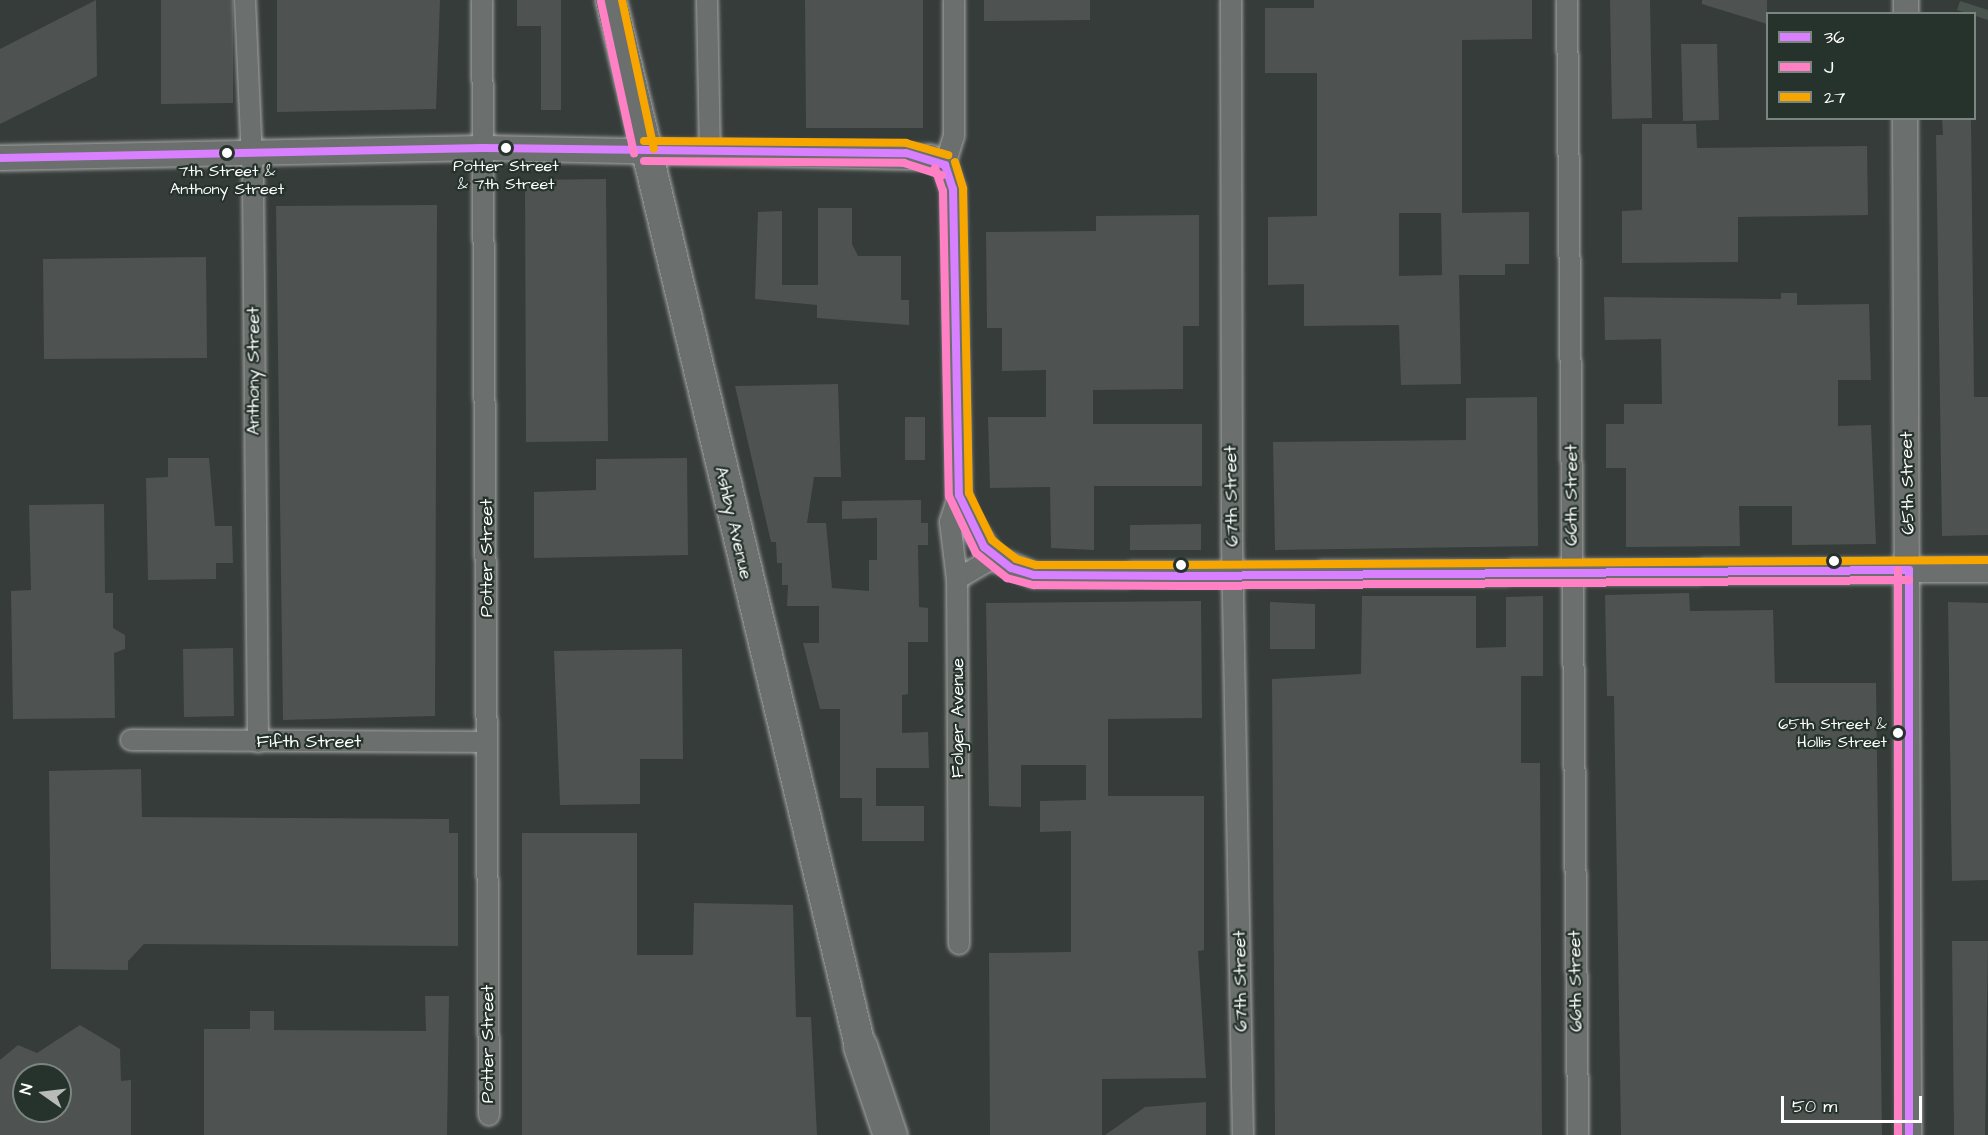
<!DOCTYPE html>
<html>
<head>
<meta charset="utf-8">
<style>
	body { margin:0 }
	#map { position:relative; width:1988px; height:1135px; overflow:hidden; background:#363c39; font-family:"Architects Daughter",sans-serif }
	div>[style] { position:absolute }
	.green>* { inset:0; background:#4a544f }
	.building>* { inset:0; background:#4e5351 }
	.roads { filter:drop-shadow(0 0 2px #a5a7a6) drop-shadow(0 0 2px #a5a7a6) }
	.minor>* { height:20px; margin:-10px; padding:0 10px; transform-origin:10px; border-radius:10px; background:#6b6f6d }
	.tertiary>* { height:24px; margin:-12px; padding:0 12px; transform-origin:12px; border-radius:12px; background:#6b6f6d }
	.primary>* { height:30px; margin:-15px; padding:0 15px; transform-origin:15px; border-radius:15px; background:#6b6f6d }
	.motorway>* { height:33px; margin:-16.5px; padding:0 16.5px; transform-origin:16.5px; border-radius:16.5px; background:#6b6f6d }
	.bus-1>* { height:8px; margin:-4px; padding:0 4px; transform-origin:4px; border-radius:4px; background:#d880ff }
	.bus-2>* { height:8px; margin:-4px; padding:0 4px; transform-origin:4px; border-radius:4px; background:#ff80c5 }
	.bus-3>* { height:8px; margin:-4px; padding:0 4px; transform-origin:4px; border-radius:4px; background:#f7a600 }
	.dots>* { width:16px; height:16px; translate:-50% -50%; box-sizing:border-box; border:3px solid #26332d; border-radius:50% }
	span { translate:-50% -50%; white-space:nowrap; text-align:center; line-height:1.15; -webkit-text-stroke:4.5px #26332d; paint-order:stroke }
	.bus-label { font-size:16px; color:#fff }
	.right { translate:-100% -50%; text-align:right }
	.street-label { font-size:18px; color:#fff }
	.legend { position:absolute; left:1766px; top:12px; width:210px; height:108px; box-sizing:border-box; background:#26332d; border:2px solid #7d8581; margin:0; padding:8px 10px; list-style:none; font-size:18px; color:#fff }
	.legend li { display:flex; align-items:center; gap:12px; height:30px }
	.legend b { width:30px; border:2px solid #7d8581 }
	.north { position:absolute; left:12px; top:1063px; width:60px; height:60px; box-sizing:border-box; background:#26332d; border:2px solid #7d8581; border-radius:50%; rotate:284deg; font-size:16px; font-weight:700; line-height:24px; text-align:center; color:#fff }
	.north::after { content:''; display:block; margin:auto; width:21px; height:27px; background:#b9bbba; clip-path:polygon(50% 0,100% 100%,50% 72%,0 100%) }
	.scale { position:absolute; left:1781px; top:1096px; width:141px; height:27px; box-sizing:border-box; border:3px solid #fff; border-top:0; padding-left:8px; font-size:18px; line-height:21px; white-space:nowrap; color:#fff; -webkit-text-stroke:4px #26332d; paint-order:stroke }
</style>
</head>
<body>
<div id="map">
	<div class="green">
		<i style="clip-path:polygon(1960px 1px,1988px 10px,1988px 20px,1957px 10px)"></i>
	</div>
	<div class="building">
		<i style="clip-path:polygon(96px 0,97px 76px,0 124px,0 49px)"></i>
		<i style="clip-path:polygon(161px 0,233px 0,233px 103px,161px 104px)"></i>
		<i style="clip-path:polygon(277px 0,440px 0,436px 109px,277px 112px)"></i>
		<i style="clip-path:polygon(517px 0,561px 0,561px 110px,541px 110px,541px 26px,517px 26px)"></i>
		<i style="clip-path:polygon(805px 0,923px 0,923px 128px,806px 128px)"></i>
		<i style="clip-path:polygon(984px 0,1090px 0,1090px 20px,984px 21px)"></i>
		<i style="clip-path:polygon(evenodd,1314px 0,1532px 0,1532px 39px,1462px 40px,1462px 213px,1529px 212px,1529px 264px,1505px 264px,1505px 275px,1459px 275px,1461px 384px,1401px 385px,1399px 325px,1304px 326px,1304px 284px,1268px 285px,1268px 217px,1317px 216px,1317px 73px,1265px 73px,1265px 8px,1314px 8px,1314px 0,1399px 213px,1441px 213px,1442px 275px,1399px 276px,1399px 213px)"></i>
		<i style="clip-path:polygon(1610px 0,1650px 0,1652px 118px,1612px 119px)"></i>
		<i style="clip-path:polygon(1702px 0,1767px 0,1767px 24px,1702px 4px)"></i>
		<i style="clip-path:polygon(1681px 44px,1717px 44px,1719px 120px,1683px 121px)"></i>
		<i style="clip-path:polygon(1942px 118px,1971px 118px,1974px 397px,1988px 397px,1988px 535px,1942px 536px,1936px 135px,1943px 135px)"></i>
		<i style="clip-path:polygon(1642px 124px,1696px 124px,1697px 148px,1867px 146px,1868px 215px,1738px 217px,1738px 262px,1622px 263px,1622px 211px,1642px 210px)"></i>
		<i style="clip-path:polygon(606px 179px,608px 441px,526px 442px,525px 180px)"></i>
		<i style="clip-path:polygon(437px 205px,435px 716px,283px 720px,276px 206px)"></i>
		<i style="clip-path:polygon(818px 208px,852px 208px,852px 244px,858px 256px,901px 256px,901px 300px,909px 300px,909px 325px,817px 318px,817px 305px,755px 299px,758px 212px,782px 211px,782px 285px,818px 285px)"></i>
		<i style="clip-path:polygon(1199px 215px,1199px 326px,1183px 326px,1183px 389px,1093px 390px,1093px 424px,1202px 424px,1202px 486px,1094px 486px,1094px 550px,1051px 548px,1050px 487px,990px 488px,988px 417px,1046px 417px,1046px 370px,1002px 371px,1002px 328px,987px 328px,986px 232px,1096px 231px,1096px 216px)"></i>
		<i style="clip-path:polygon(206px 257px,207px 358px,44px 359px,43px 259px)"></i>
		<i style="clip-path:polygon(1781px 293px,1797px 293px,1797px 305px,1869px 304px,1871px 380px,1838px 380px,1838px 426px,1871px 425px,1876px 544px,1792px 545px,1792px 506px,1739px 506px,1740px 546px,1626px 547px,1626px 468px,1606px 468px,1606px 424px,1624px 424px,1624px 404px,1662px 404px,1661px 339px,1605px 340px,1604px 297px,1781px 299px)"></i>
		<i style="clip-path:polygon(838px 384px,841px 477px,814px 477px,807px 523px,826px 523px,832px 588px,869px 591px,869px 560px,877px 560px,877px 518px,842px 519px,842px 501px,921px 500px,921px 523px,928px 523px,928px 545px,918px 545px,919px 607px,928px 608px,928px 642px,908px 642px,908px 694px,902px 695px,902px 733px,928px 732px,929px 768px,876px 768px,876px 806px,924px 806px,924px 841px,862px 841px,862px 798px,840px 798px,840px 709px,820px 709px,803px 643px,819px 643px,819px 606px,787px 606px,788px 585px,782px 585px,782px 563px,777px 563px,776px 542px,771px 542px,735px 386px)"></i>
		<i style="clip-path:polygon(1537px 397px,1538px 546px,1275px 550px,1273px 442px,1466px 440px,1466px 398px)"></i>
		<i style="clip-path:polygon(905px 417px,925px 417px,925px 460px,905px 460px)"></i>
		<i style="clip-path:polygon(168px 458px,209px 458px,215px 526px,232px 526px,233px 563px,216px 563px,216px 579px,148px 580px,146px 478px,168px 477px)"></i>
		<i style="clip-path:polygon(687px 458px,688px 555px,534px 558px,534px 492px,596px 490px,596px 459px)"></i>
		<i style="clip-path:polygon(104px 504px,105px 593px,113px 593px,113px 628px,125px 635px,125px 649px,114px 653px,115px 718px,13px 719px,11px 591px,31px 590px,29px 505px)"></i>
		<i style="clip-path:polygon(1201px 524px,1201px 550px,1130px 550px,1130px 525px)"></i>
		<i style="clip-path:polygon(1689px 593px,1690px 611px,1773px 610px,1775px 683px,1876px 683px,1882px 1135px,1621px 1135px,1614px 696px,1607px 696px,1605px 595px)"></i>
		<i style="clip-path:polygon(1362px 596px,1476px 596px,1476px 648px,1506px 647px,1506px 597px,1543px 596px,1543px 676px,1521px 676px,1521px 763px,1540px 763px,1542px 1135px,1275px 1135px,1272px 679px,1361px 674px)"></i>
		<i style="clip-path:polygon(1201px 601px,1202px 718px,1108px 719px,1108px 796px,1204px 796px,1204px 950px,1198px 951px,1206px 1078px,1102px 1079px,1102px 1135px,990px 1135px,989px 953px,1071px 952px,1071px 831px,1040px 832px,1040px 801px,1086px 800px,1086px 765px,1021px 765px,1021px 807px,989px 806px,986px 603px)"></i>
		<i style="clip-path:polygon(1270px 602px,1315px 604px,1315px 649px,1270px 649px)"></i>
		<i style="clip-path:polygon(1948px 602px,1988px 603px,1988px 880px,1952px 881px)"></i>
		<i style="clip-path:polygon(233px 648px,234px 716px,184px 717px,183px 649px)"></i>
		<i style="clip-path:polygon(682px 649px,683px 759px,640px 759px,640px 804px,560px 805px,554px 651px)"></i>
		<i style="clip-path:polygon(141px 769px,142px 817px,449px 819px,449px 833px,458px 833px,458px 946px,144px 944px,128px 961px,128px 970px,51px 969px,49px 771px)"></i>
		<i style="clip-path:polygon(522px 833px,637px 833px,637px 955px,693px 955px,694px 903px,793px 905px,796px 1017px,811px 1017px,817px 1135px,522px 1135px)"></i>
		<i style="clip-path:polygon(1952px 941px,1988px 941px,1985px 1135px,1954px 1135px)"></i>
		<i style="clip-path:polygon(425px 996px,449px 996px,447px 1135px,204px 1135px,204px 1029px,250px 1029px,250px 1011px,274px 1011px,274px 1030px,426px 1031px)"></i>
		<i style="clip-path:polygon(evenodd,80px 1025px,120px 1049px,121px 1081px,131px 1080px,131px 1135px,0 1135px,0 1060px,18px 1045px,37px 1053px,80px 1025px,24px 1075px,60px 1075px,60px 1111px,24px 1111px,24px 1075px)"></i>
		<i style="clip-path:polygon(1206px 1102px,1206px 1135px,1105px 1135px,1145px 1107px)"></i>
	</div>
	<div class="roads">
		<div class="minor">
			<i style="left:245px;top:0;width:181px;rotate:87.5deg"></i>
			<i style="left:253px;top:181px;width:561px;rotate:89.49deg"></i>
			<i style="left:482px;top:0;width:1115px;rotate:89.64deg"></i>
			<i style="left:707px;top:0;width:152px;rotate:88.9deg"></i>
			<i style="left:1231px;top:0;width:542px;rotate:89.89deg"></i>
			<i style="left:1232px;top:542px;width:593px;rotate:88.94deg"></i>
			<i style="left:1567px;top:0;width:1135px;rotate:89.44deg"></i>
			<i style="left:945px;top:165px;width:30px;rotate:-73deg"></i>
			<i style="left:954px;top:136px;width:136px;rotate:-90deg"></i>
			<i style="left:957px;top:579px;width:42px;rotate:-30.3deg"></i>
			<i style="left:131px;top:740px;width:355px;rotate:0.3deg"></i>
			<i style="left:959px;top:944px;width:365px;rotate:-90.3deg"></i>
			<i style="left:957px;top:579px;width:57px;rotate:-97deg"></i>
			<i style="left:950px;top:522px;width:28px;rotate:-72deg"></i>
		</div>
		<div class="tertiary">
			<i style="left:1906px;top:14px;width:14px;rotate:-90deg"></i>
			<i style="left:1905px;top:118px;width:1017px;rotate:89.77deg"></i>
			<i style="left:0;top:158px;width:482px;rotate:-1.2deg"></i>
			<i style="left:482px;top:148px;width:448px;rotate:1.2deg"></i>
			<i style="left:930px;top:157px;width:17px;rotate:28deg"></i>
			<i style="left:945px;top:165px;width:25px;rotate:72deg"></i>
			<i style="left:953px;top:189px;width:306px;rotate:88.9deg"></i>
			<i style="left:959px;top:495px;width:23px;rotate:72deg"></i>
			<i style="left:966px;top:517px;width:49px;rotate:56.6deg"></i>
			<i style="left:993px;top:558px;width:44px;rotate:22.5deg"></i>
			<i style="left:1034px;top:575px;width:954px;rotate:-0.3deg"></i>
		</div>
		<div class="primary">
			<i style="left:611px;top:0;width:1075px;rotate:76.61deg"></i>
		</div>
		<div class="motorway">
			<i style="left:860px;top:1046px;width:94px;rotate:71.4deg"></i>
		</div>
	</div>
	<div class="bus-1">
		<i style="left:0;top:158px;width:482px;rotate:-1.2deg"></i>
		<i style="left:482px;top:148px;width:424px;rotate:0.7deg"></i>
		<i style="left:906px;top:153px;width:41px;rotate:17.1deg"></i>
		<i style="left:945px;top:165px;width:25px;rotate:72deg"></i>
		<i style="left:953px;top:189px;width:306px;rotate:88.9deg"></i>
		<i style="left:959px;top:495px;width:58px;rotate:64.3deg"></i>
		<i style="left:984px;top:547px;width:34px;rotate:38deg"></i>
		<i style="left:1011px;top:568px;width:24px;rotate:17deg"></i>
		<i style="left:1034px;top:575px;width:147px;rotate:0.4deg"></i>
		<i style="left:1181px;top:576px;width:728px;rotate:-0.47deg"></i>
		<i style="left:1909px;top:570px;width:565px;rotate:90deg"></i>
	</div>
	<div class="bus-2">
		<i style="left:601px;top:2px;width:155px;rotate:77.7deg"></i>
		<i style="left:644px;top:161px;width:260px;rotate:0.4deg"></i>
		<i style="left:904px;top:163px;width:40px;rotate:18deg"></i>
		<i style="left:935px;top:168px;width:24px;rotate:71deg"></i>
		<i style="left:943px;top:191px;width:305px;rotate:88.9deg"></i>
		<i style="left:949px;top:496px;width:63px;rotate:64.7deg"></i>
		<i style="left:976px;top:553px;width:40px;rotate:39deg"></i>
		<i style="left:1007px;top:578px;width:28px;rotate:15deg"></i>
		<i style="left:1034px;top:585px;width:147px;rotate:0.4deg"></i>
		<i style="left:1181px;top:586px;width:728px;rotate:-0.47deg"></i>
		<i style="left:1898px;top:570px;width:565px;rotate:90deg"></i>
	</div>
	<div class="bus-3">
		<i style="left:622px;top:0;width:152px;rotate:77.9deg"></i>
		<i style="left:644px;top:141px;width:262px;rotate:0.4deg"></i>
		<i style="left:906px;top:143px;width:44px;rotate:15.9deg"></i>
		<i style="left:955px;top:162px;width:28px;rotate:73deg"></i>
		<i style="left:963px;top:189px;width:304px;rotate:88.9deg"></i>
		<i style="left:969px;top:493px;width:52px;rotate:63.9deg"></i>
		<i style="left:992px;top:540px;width:31px;rotate:38deg"></i>
		<i style="left:1016px;top:559px;width:21px;rotate:17deg"></i>
		<i style="left:1036px;top:565px;width:145px"></i>
		<i style="left:1181px;top:565px;width:807px;rotate:-0.35deg"></i>
	</div>
	<div class="dots">
		<i style="left:506px;top:148px;background:#fff"></i>
		<i style="left:227px;top:153px;background:#fff"></i>
		<i style="left:1834px;top:561px;background:#fff"></i>
		<i style="left:1181px;top:565px;background:#fff"></i>
		<i style="left:1898px;top:733px;background:#fff"></i>
	</div>
	<div class="bus-label">
		<span style="left:506px;top:175px">Potter Street<br>&amp; 7th Street</span>
		<span style="left:227px;top:180px">7th Street &amp;<br>Anthony Street</span>
		<span class="right" style="left:1887px;top:733px">65th Street &amp;<br>Hollis Street</span>
	</div>
	<div class="street-label">
		<span style="left:254px;top:371px;rotate:-90deg">Anthony Street</span>
		<span style="left:1908px;top:483px;rotate:-91deg">65th Street</span>
		<span style="left:1572px;top:495px;rotate:-90deg">66th Street</span>
		<span style="left:1232px;top:496px;rotate:-91deg">67th Street</span>
		<span style="left:733px;top:523px;rotate:77deg">Ashby Avenue</span>
		<span style="left:487px;top:558px;rotate:-90deg">Potter Street</span>
		<span style="left:958px;top:718px;rotate:-90deg">Folger Avenue</span>
		<span style="left:309px;top:742px">Fifth Street</span>
		<span style="left:1241px;top:981px;rotate:-91deg">67th Street</span>
		<span style="left:1576px;top:981px;rotate:-91deg">66th Street</span>
		<span style="left:488px;top:1044px;rotate:-90deg">Potter Street</span>
	</div>
	<ul class="legend">
	<li><b style="height:8px;background:#d880ff"></b>36</li>
	<li><b style="height:8px;background:#ff80c5"></b>J</li>
	<li><b style="height:8px;background:#f7a600"></b>27</li>
	</ul>
	<div class="north">N</div>
	<div class="scale">50 m</div>
</div>
</body>
</html>
